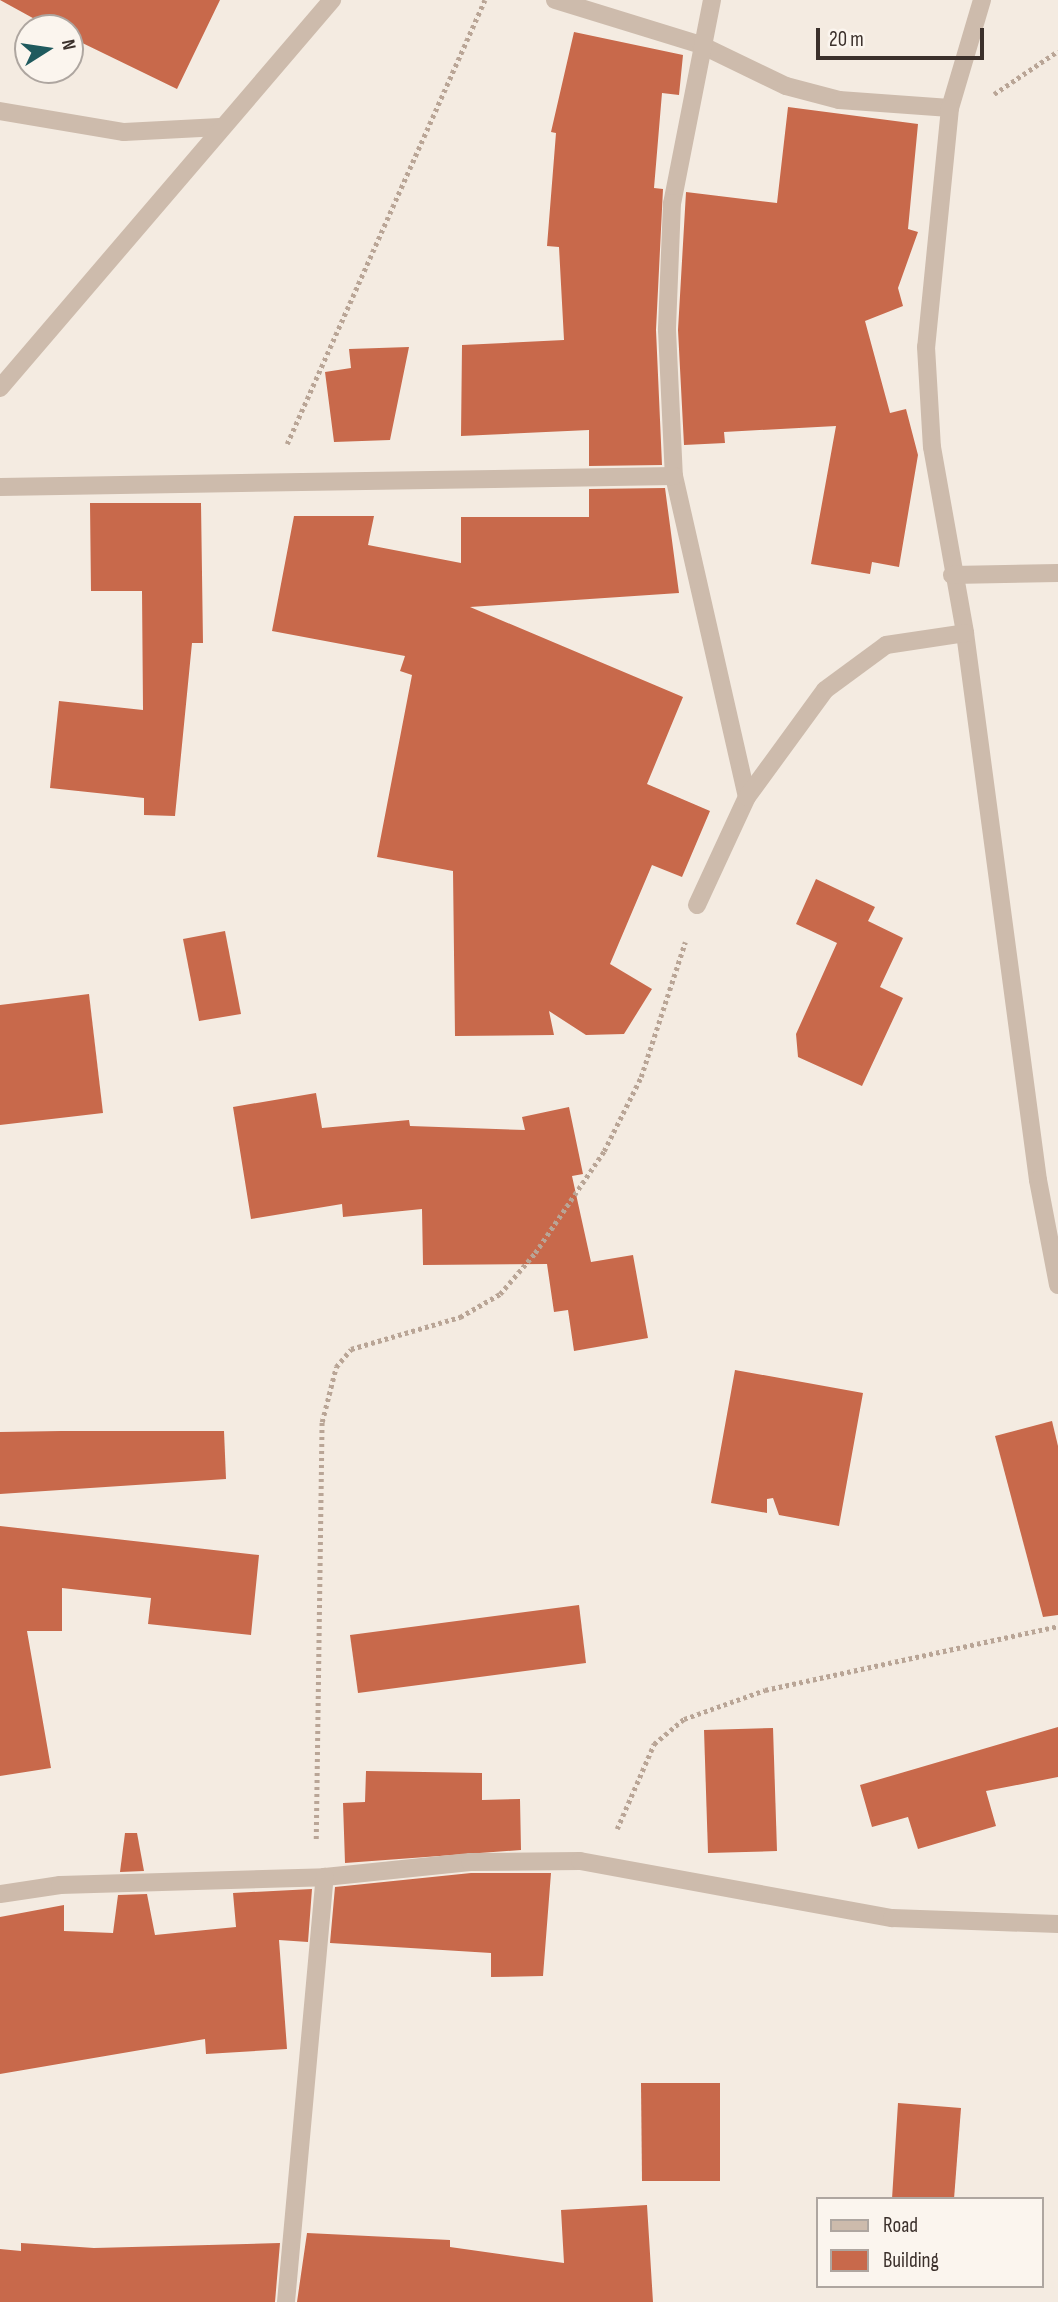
<!DOCTYPE html>
<html>
<head>
<meta charset="utf-8">
<style>
	body { margin:0 }
	#map { position:relative; width:1058px; height:2302px; overflow:hidden; background:#f4ebe1; font-family:"Sofia Sans Condensed",sans-serif }
	div>[style] { position:absolute }
	.building>* { inset:0; background:#c8694b }
	.path>* { height:4.5px; margin-top:-2.25px; transform-origin:0; background:repeating-linear-gradient(90deg,#b9a596 0 3.5px,transparent 0 7px) }
	.minor>* { height:18px; margin:-9px; padding:0 9px; transform-origin:9px; border-radius:9px; background:#cdbbac }
	span { translate:-50% -50%; white-space:nowrap; text-align:center; line-height:1.15; -webkit-text-stroke:7px #fbf5ee; paint-order:stroke }
	.legend { position:absolute; left:816px; top:2197px; width:228px; height:91px; box-sizing:border-box; background:#fbf5ee; border:2px solid #aea6a0; margin:0; padding:9px 12px; list-style:none; font-size:21px; color:#3b302b }
	.legend li { display:flex; align-items:center; gap:14px; height:35px }
	.legend b { width:35px; border:2px solid #aea6a0 }
	.north { position:absolute; left:14px; top:14px; width:70px; height:70px; box-sizing:border-box; background:#fbf5ee; border:2px solid #aea6a0; border-radius:50%; rotate:78deg; font-size:19px; font-weight:700; line-height:28px; text-align:center; color:#3b302b }
	.north::after { content:''; display:block; margin:auto; width:24px; height:32px; background:#1f5a5e; clip-path:polygon(50% 0,100% 100%,50% 72%,0 100%) }
	.scale { position:absolute; left:816px; top:28px; width:168px; height:32px; box-sizing:border-box; border:4px solid #3b302b; border-top:0; padding-left:9px; font-size:21px; line-height:24px; white-space:nowrap; color:#3b302b; -webkit-text-stroke:5px #fbf5ee; paint-order:stroke }
</style>
</head>
<body>
<div id="map">
	<div class="building">
		<i style="clip-path:polygon(0 0,220px 0,177px 89px,70px 37px,70px 28px,51px 28px)"></i>
		<i style="clip-path:polygon(574px 32px,683px 55px,679px 95px,662px 93px,654px 188px,663px 189px,656px 330px,662px 465px,589px 466px,589px 430px,461px 436px,462px 345px,564px 340px,559px 247px,547px 246px,556px 133px,551px 132px)"></i>
		<i style="clip-path:polygon(788px 107px,918px 124px,908px 229px,918px 232px,898px 288px,903px 306px,865px 321px,890px 413px,906px 409px,918px 455px,899px 567px,872px 562px,870px 574px,811px 564px,836px 426px,724px 432px,725px 443px,684px 445px,678px 330px,686px 192px,777px 203px)"></i>
		<i style="clip-path:polygon(409px 347px,390px 440px,334px 442px,325px 372px,351px 368px,349px 349px)"></i>
		<i style="clip-path:polygon(665px 488px,679px 593px,470px 607px,683px 697px,647px 784px,710px 811px,682px 877px,652px 865px,610px 964px,652px 989px,624px 1034px,586px 1035px,549px 1011px,554px 1035px,455px 1036px,453px 871px,377px 857px,412px 675px,400px 671px,405px 656px,272px 631px,294px 516px,374px 516px,368px 545px,461px 563px,461px 517px,589px 517px,589px 489px)"></i>
		<i style="clip-path:polygon(90px 503px,201px 503px,203px 643px,192px 643px,175px 816px,144px 815px,144px 798px,50px 788px,59px 701px,143px 710px,142px 591px,91px 591px)"></i>
		<i style="clip-path:polygon(816px 879px,875px 907px,868px 921px,903px 938px,880px 987px,903px 998px,862px 1086px,798px 1057px,796px 1034px,837px 943px,796px 924px)"></i>
		<i style="clip-path:polygon(225px 931px,241px 1014px,199px 1021px,183px 939px)"></i>
		<i style="clip-path:polygon(89px 994px,103px 1113px,0 1125px,0 1005px)"></i>
		<i style="clip-path:polygon(316px 1093px,322px 1128px,409px 1120px,410px 1126px,525px 1130px,522px 1117px,569px 1107px,583px 1174px,572px 1176px,591px 1262px,633px 1255px,648px 1338px,574px 1351px,568px 1310px,554px 1312px,547px 1264px,423px 1265px,422px 1209px,343px 1217px,342px 1204px,251px 1219px,233px 1107px)"></i>
		<i style="clip-path:polygon(735px 1370px,863px 1393px,839px 1526px,779px 1515px,773px 1498px,767px 1499px,767px 1513px,711px 1503px)"></i>
		<i style="clip-path:polygon(1052px 1421px,1058px 1446px,1058px 1615px,1043px 1617px,995px 1436px)"></i>
		<i style="clip-path:polygon(61px 1431px,224px 1431px,226px 1479px,0 1494px,0 1432px)"></i>
		<i style="clip-path:polygon(0 1526px,259px 1555px,251px 1635px,148px 1624px,151px 1598px,62px 1588px,62px 1631px,27px 1631px,51px 1768px,0 1776px)"></i>
		<i style="clip-path:polygon(579px 1605px,586px 1663px,358px 1693px,350px 1635px)"></i>
		<i style="clip-path:polygon(1058px 1727px,1058px 1777px,986px 1791px,996px 1826px,918px 1849px,908px 1817px,872px 1827px,860px 1785px)"></i>
		<i style="clip-path:polygon(773px 1728px,777px 1851px,708px 1853px,704px 1730px)"></i>
		<i style="clip-path:polygon(366px 1771px,482px 1773px,482px 1800px,520px 1799px,521px 1850px,345px 1863px,343px 1803px,365px 1802px)"></i>
		<i style="clip-path:polygon(125px 1833px,137px 1833px,144px 1871px,120px 1872px)"></i>
		<i style="clip-path:polygon(471px 1873px,551px 1873px,543px 1976px,491px 1977px,491px 1953px,330px 1943px,335px 1887px)"></i>
		<i style="clip-path:polygon(312px 1889px,308px 1942px,279px 1940px,287px 2049px,206px 2054px,205px 2039px,0 2074px,0 1917px,64px 1905px,64px 1931px,113px 1933px,118px 1895px,147px 1894px,155px 1935px,236px 1927px,233px 1893px)"></i>
		<i style="clip-path:polygon(641px 2083px,720px 2083px,720px 2181px,642px 2181px)"></i>
		<i style="clip-path:polygon(898px 2103px,961px 2108px,954px 2199px,892px 2199px)"></i>
		<i style="clip-path:polygon(647px 2205px,653px 2302px,297px 2302px,307px 2233px,450px 2240px,450px 2247px,564px 2263px,561px 2210px)"></i>
		<i style="clip-path:polygon(21px 2243px,94px 2248px,280px 2243px,275px 2302px,0 2302px,0 2249px,21px 2251px)"></i>
	</div>
	<div class="path">
		<i style="left:994px;top:94px;width:77px;rotate:-33.9deg"></i>
		<i style="left:287px;top:444px;width:486px;rotate:-66deg"></i>
		<i style="left:617px;top:1829px;width:93px;rotate:-66.5deg"></i>
		<i style="left:654px;top:1744px;width:39px;rotate:-40deg"></i>
		<i style="left:684px;top:1719px;width:86px;rotate:-19.7deg"></i>
		<i style="left:765px;top:1690px;width:300px;rotate:-12.3deg"></i>
		<i style="left:316px;top:1839px;width:417px;rotate:-89.2deg"></i>
		<i style="left:322px;top:1422px;width:57px;rotate:-75.7deg"></i>
		<i style="left:336px;top:1367px;width:23px;rotate:-50deg"></i>
		<i style="left:351px;top:1349px;width:114px;rotate:-16.4deg"></i>
		<i style="left:460px;top:1317px;width:46px;rotate:-29.9deg"></i>
		<i style="left:500px;top:1294px;width:54px;rotate:-49.5deg"></i>
		<i style="left:535px;top:1253px;width:123px;rotate:-55.9deg"></i>
		<i style="left:604px;top:1151px;width:83px;rotate:-63.4deg"></i>
		<i style="left:641px;top:1077px;width:142px;rotate:-71.9deg"></i>
	</div>
	<div class="minor">
		<i style="left:555px;top:0;width:153px;rotate:17.1deg"></i>
		<i style="left:701px;top:45px;width:94px;rotate:25.8deg"></i>
		<i style="left:786px;top:86px;width:55px;rotate:14.8deg"></i>
		<i style="left:839px;top:100px;width:111px;rotate:4.1deg"></i>
		<i style="left:712px;top:0;width:207px;rotate:101.1deg"></i>
		<i style="left:672px;top:203px;width:127px;rotate:92.3deg"></i>
		<i style="left:667px;top:330px;width:146px;rotate:87.3deg"></i>
		<i style="left:674px;top:476px;width:329px;rotate:77.2deg"></i>
		<i style="left:982px;top:0;width:113px;rotate:106.5deg"></i>
		<i style="left:950px;top:108px;width:240px;rotate:95.7deg"></i>
		<i style="left:926px;top:347px;width:100px;rotate:86.6deg"></i>
		<i style="left:932px;top:447px;width:189px;rotate:79.9deg"></i>
		<i style="left:965px;top:633px;width:552px;rotate:82.4deg"></i>
		<i style="left:1038px;top:1180px;width:107px;rotate:79.2deg"></i>
		<i style="left:0;top:111px;width:126px;rotate:9.6deg"></i>
		<i style="left:124px;top:132px;width:96px;rotate:-3deg"></i>
		<i style="left:0;top:388px;width:511px;rotate:-49.45deg"></i>
		<i style="left:0;top:487px;width:674px;rotate:-0.94deg"></i>
		<i style="left:952px;top:575px;width:106px;rotate:-1.1deg"></i>
		<i style="left:697px;top:905px;width:119px;rotate:-65.2deg"></i>
		<i style="left:747px;top:797px;width:132px;rotate:-53.9deg"></i>
		<i style="left:825px;top:690px;width:76px;rotate:-36.4deg"></i>
		<i style="left:886px;top:645px;width:80px;rotate:-8.6deg"></i>
		<i style="left:0;top:1894px;width:61px;rotate:-8.5deg"></i>
		<i style="left:60px;top:1885px;width:265px;rotate:-1.7deg"></i>
		<i style="left:325px;top:1877px;width:146px;rotate:-5.9deg"></i>
		<i style="left:470px;top:1862px;width:110px;rotate:-0.5deg"></i>
		<i style="left:580px;top:1861px;width:317px;rotate:10.4deg"></i>
		<i style="left:892px;top:1918px;width:166px;rotate:2.1deg"></i>
		<i style="left:286px;top:2302px;width:427px;rotate:-84.8deg"></i>
	</div>
	<ul class="legend">
	<li><b style="height:9px;background:#cdbbac"></b>Road</li>
	<li><b style="height:19px;background:#c8694b"></b>Building</li>
	</ul>
	<div class="north">N</div>
	<div class="scale">20 m</div>
</div>
</body>
</html>
